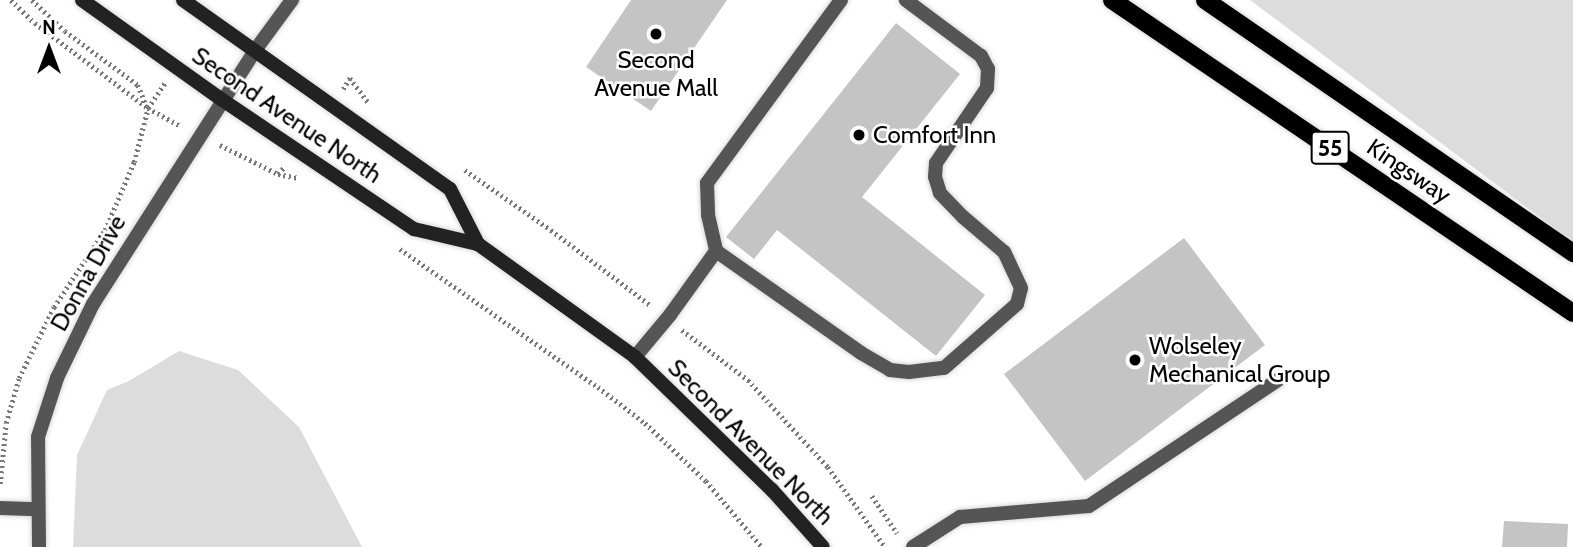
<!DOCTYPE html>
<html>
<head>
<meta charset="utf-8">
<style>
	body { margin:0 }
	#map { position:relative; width:1573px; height:547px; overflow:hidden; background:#fff; font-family:Cabin,sans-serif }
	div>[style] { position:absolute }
	.green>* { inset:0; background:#dcdcdc }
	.building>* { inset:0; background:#c4c4c4 }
	.path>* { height:4.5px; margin-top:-2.25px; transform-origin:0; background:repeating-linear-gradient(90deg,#777 0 2px,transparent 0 5.5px) }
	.roads { filter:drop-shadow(0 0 2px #dbdbdb) drop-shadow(0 0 2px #dbdbdb) }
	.service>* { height:14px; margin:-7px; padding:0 7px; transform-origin:7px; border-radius:7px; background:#555 }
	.tertiary>* { height:14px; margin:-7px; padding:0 7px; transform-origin:7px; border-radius:7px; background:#555 }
	.secondary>* { height:14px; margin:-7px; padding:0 7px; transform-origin:7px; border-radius:7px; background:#222 }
	.primary>* { height:18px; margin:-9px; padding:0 9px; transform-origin:9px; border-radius:9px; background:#000 }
	.dots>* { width:19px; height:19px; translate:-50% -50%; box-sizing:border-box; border:4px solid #fff; border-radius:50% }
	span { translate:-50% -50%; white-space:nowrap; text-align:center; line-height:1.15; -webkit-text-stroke:5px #fff; paint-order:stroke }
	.shield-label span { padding:2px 5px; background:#fff; border:2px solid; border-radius:5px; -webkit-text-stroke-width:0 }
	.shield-label { font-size:23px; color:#000; font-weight:700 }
	.poi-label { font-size:24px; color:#000 }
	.left { translate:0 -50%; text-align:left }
	.street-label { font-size:24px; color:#000 }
	.north { position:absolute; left:14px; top:14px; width:70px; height:70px; -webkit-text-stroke:5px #fff; paint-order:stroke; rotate:0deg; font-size:19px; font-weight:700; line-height:28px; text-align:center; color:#000 }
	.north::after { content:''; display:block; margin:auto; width:24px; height:32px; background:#000; clip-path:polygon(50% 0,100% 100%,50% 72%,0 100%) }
</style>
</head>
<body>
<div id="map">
	<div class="green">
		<i style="clip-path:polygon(1250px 0,1573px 0,1573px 242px)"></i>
		<i style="clip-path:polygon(179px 351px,238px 370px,299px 427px,362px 547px,73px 547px,77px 455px,107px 390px,129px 381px)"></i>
	</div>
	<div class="building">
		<i style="clip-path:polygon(631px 0,727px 0,651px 111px,586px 67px)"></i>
		<i style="clip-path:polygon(896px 23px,960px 74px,862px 197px,985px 295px,936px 356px,777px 230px,754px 259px,726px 237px)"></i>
		<i style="clip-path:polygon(1184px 238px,1265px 345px,1085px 481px,1004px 374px)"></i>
		<i style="clip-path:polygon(1504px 521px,1568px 524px,1567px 547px,1502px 547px)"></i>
	</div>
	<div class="path">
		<i style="left:11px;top:0;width:33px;rotate:44deg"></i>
		<i style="left:35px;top:23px;width:141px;rotate:37deg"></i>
		<i style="left:148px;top:108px;width:38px;rotate:29deg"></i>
		<i style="left:32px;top:0;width:45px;rotate:43.2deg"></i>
		<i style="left:65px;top:31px;width:91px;rotate:36.5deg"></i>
		<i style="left:138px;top:85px;width:24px;rotate:68deg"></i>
		<i style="left:343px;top:89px;width:13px;rotate:-58deg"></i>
		<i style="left:350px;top:78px;width:31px;rotate:53deg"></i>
		<i style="left:220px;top:145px;width:65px;rotate:26.6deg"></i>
		<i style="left:278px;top:174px;width:11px;rotate:-49deg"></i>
		<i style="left:465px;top:170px;width:105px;rotate:34.9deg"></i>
		<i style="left:551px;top:230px;width:124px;rotate:37.1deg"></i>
		<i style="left:278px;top:174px;width:20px;rotate:11deg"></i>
		<i style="left:400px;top:249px;width:241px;rotate:34.9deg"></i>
		<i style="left:598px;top:387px;width:59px;rotate:37.5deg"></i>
		<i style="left:645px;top:423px;width:84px;rotate:43.6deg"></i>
		<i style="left:706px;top:481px;width:87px;rotate:49.7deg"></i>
		<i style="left:682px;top:330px;width:83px;rotate:37.1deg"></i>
		<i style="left:748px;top:380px;width:118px;rotate:47.4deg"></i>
		<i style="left:828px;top:467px;width:98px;rotate:54.5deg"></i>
		<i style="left:0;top:484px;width:61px;rotate:-84.4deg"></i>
		<i style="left:6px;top:423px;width:47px;rotate:-73.9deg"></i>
		<i style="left:19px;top:378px;width:79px;rotate:-63.8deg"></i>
		<i style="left:54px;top:307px;width:92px;rotate:-56.5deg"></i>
		<i style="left:105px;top:230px;width:74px;rotate:-66.9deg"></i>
		<i style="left:134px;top:162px;width:56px;rotate:-75.5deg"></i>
		<i style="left:148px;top:108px;width:30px;rotate:-56deg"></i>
		<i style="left:872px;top:496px;width:45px;rotate:56deg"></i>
	</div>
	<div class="roads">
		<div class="service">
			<i style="left:841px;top:0;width:227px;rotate:126.2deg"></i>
			<i style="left:707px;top:183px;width:32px;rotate:88deg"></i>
			<i style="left:708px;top:215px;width:37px;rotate:77deg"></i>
			<i style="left:716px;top:251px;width:177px;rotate:35.1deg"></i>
			<i style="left:861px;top:353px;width:34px;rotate:30deg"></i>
			<i style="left:890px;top:370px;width:19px;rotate:6deg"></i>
			<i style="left:909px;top:372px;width:35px;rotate:-7deg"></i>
			<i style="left:944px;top:368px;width:97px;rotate:-41.2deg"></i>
			<i style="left:1017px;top:304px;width:16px;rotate:-76deg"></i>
			<i style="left:1021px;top:288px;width:40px;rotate:-115deg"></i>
			<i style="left:1004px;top:252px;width:54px;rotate:-139.5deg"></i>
			<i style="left:963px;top:217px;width:33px;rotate:-134deg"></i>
			<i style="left:940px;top:193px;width:17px;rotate:-107deg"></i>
			<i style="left:935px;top:177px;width:14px;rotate:-86deg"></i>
			<i style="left:936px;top:163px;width:91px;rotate:-55.8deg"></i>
			<i style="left:987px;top:88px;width:19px;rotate:-87deg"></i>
			<i style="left:988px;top:69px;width:15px;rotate:-118deg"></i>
			<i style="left:981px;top:56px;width:94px;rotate:-143.3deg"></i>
			<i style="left:256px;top:49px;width:61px;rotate:-53.7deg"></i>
			<i style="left:635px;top:357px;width:55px;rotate:-50.2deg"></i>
			<i style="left:670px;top:315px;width:79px;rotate:-54.3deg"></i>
			<i style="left:0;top:508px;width:37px;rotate:2deg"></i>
			<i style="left:913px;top:547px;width:56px;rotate:-32.6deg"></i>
			<i style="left:960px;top:517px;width:129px;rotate:-4.9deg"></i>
			<i style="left:1089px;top:506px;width:227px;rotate:-33.7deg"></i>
		</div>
		<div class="tertiary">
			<i style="left:39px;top:547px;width:110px;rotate:-90.5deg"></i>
			<i style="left:38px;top:437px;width:62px;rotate:-72.1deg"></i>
			<i style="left:57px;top:378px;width:82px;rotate:-64.1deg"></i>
			<i style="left:93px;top:304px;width:303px;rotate:-57.4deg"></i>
		</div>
		<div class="secondary">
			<i style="left:82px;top:0;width:171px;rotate:35.5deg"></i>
			<i style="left:221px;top:99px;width:233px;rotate:34deg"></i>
			<i style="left:414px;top:229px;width:66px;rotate:13.2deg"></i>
			<i style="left:478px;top:244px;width:193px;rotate:35.7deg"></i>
			<i style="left:635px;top:357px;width:191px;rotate:44.2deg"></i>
			<i style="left:772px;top:490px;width:76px;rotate:48.2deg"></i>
			<i style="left:183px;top:0;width:327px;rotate:35.3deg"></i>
			<i style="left:450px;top:189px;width:62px;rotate:63deg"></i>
		</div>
		<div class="primary">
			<i style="left:1112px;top:0;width:557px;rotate:34.17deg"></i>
			<i style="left:1205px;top:0;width:447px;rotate:34.5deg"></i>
		</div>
	</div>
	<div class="dots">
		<i style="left:656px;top:34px;background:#000"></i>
		<i style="left:859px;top:135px;background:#000"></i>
		<i style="left:1135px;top:360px;background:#000"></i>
	</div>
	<div class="shield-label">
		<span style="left:1330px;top:148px">55</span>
	</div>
	<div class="poi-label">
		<span style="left:656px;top:74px">Second<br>Avenue Mall</span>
		<span class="left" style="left:873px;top:135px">Comfort Inn</span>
		<span class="left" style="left:1149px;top:360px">Wolseley<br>Mechanical Group</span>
	</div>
	<div class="street-label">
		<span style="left:287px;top:115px;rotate:34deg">Second Avenue North</span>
		<span style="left:1409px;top:171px;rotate:34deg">Kingsway</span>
		<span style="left:88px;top:273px;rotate:-61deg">Donna Drive</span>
		<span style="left:751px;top:442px;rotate:45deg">Second Avenue North</span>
	</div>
	<div class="north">N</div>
</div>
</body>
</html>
